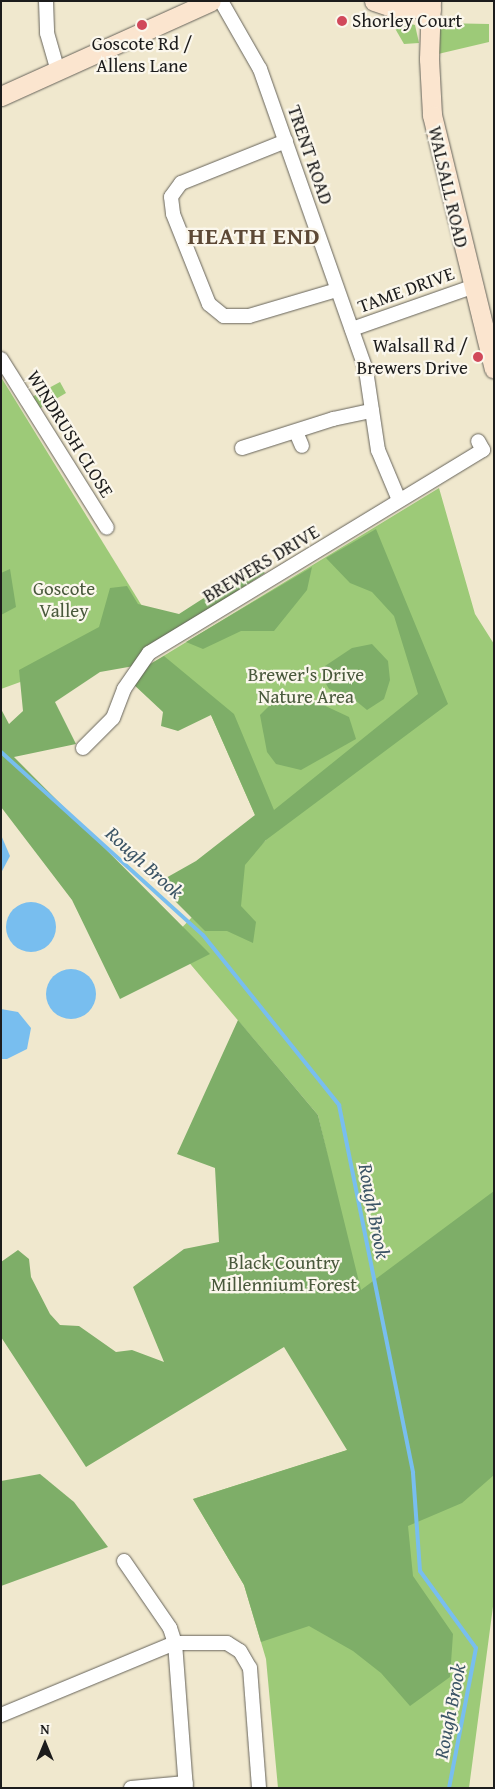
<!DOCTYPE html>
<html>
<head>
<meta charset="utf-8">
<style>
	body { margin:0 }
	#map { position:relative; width:495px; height:1789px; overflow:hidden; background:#f0e8ce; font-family:"Gentium Book Plus",serif }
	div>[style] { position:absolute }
	.green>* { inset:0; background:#9dca78 }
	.forest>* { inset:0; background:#7eae68 }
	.water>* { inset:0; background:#78beef }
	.round { border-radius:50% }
	.stream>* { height:4px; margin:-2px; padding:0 2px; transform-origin:2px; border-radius:2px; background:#78beef }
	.roads { filter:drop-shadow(0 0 1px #66635a) drop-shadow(0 0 1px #66635a) }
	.street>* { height:14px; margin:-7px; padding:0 7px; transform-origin:7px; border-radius:7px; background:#fff }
	.secondary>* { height:19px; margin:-9.5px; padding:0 9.5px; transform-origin:9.5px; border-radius:9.5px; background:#fbe5cf }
	.dots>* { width:14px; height:14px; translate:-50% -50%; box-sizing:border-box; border:2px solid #fbf7ec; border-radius:50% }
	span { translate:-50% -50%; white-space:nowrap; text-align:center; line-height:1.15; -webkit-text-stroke:4.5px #fbf7ec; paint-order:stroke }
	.poi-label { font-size:19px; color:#1c1c1c }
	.left { translate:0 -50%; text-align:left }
	.right { translate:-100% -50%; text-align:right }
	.street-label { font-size:19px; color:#1c1c1c }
	.park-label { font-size:19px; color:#49593c }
	.water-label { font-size:20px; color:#3c5566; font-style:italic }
	.district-label { font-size:24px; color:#5d4936; font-weight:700; letter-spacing:1px }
	.frame { position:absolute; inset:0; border:2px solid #1c1c1c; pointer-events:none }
	.north { position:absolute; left:20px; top:1719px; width:50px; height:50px; -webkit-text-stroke:4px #fbf7ec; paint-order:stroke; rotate:0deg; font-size:14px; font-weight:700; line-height:20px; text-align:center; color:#1c1c1c }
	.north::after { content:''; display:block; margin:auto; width:18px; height:22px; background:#1c1c1c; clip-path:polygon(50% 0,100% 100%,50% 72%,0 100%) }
</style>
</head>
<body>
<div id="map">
	<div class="green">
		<i style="clip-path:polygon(389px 18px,415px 25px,419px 43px,404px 44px)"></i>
		<i style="clip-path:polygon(440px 23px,489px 24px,489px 42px,438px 54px)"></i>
		<i style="clip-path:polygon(1px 377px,158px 632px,1px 689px)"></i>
		<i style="clip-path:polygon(60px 382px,66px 393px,39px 409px,32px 397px)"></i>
		<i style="clip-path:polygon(439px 488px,475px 614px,494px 644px,494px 1599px,469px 1788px,278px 1788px,266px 1659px,244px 1585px,193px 1499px,392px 1436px,318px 1115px,170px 940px,266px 840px,211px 715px,147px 666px)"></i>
	</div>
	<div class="forest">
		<i style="clip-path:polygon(376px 529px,448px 704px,266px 840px,245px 865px,241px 906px,256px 922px,253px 943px,227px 931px,205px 931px,157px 883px,196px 861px,255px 815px,211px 715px,178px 731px,161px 726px,163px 712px,132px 683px,147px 666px,164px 656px,234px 714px,274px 810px,418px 694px,394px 616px,372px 592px,350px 583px,326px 558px)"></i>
		<i style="clip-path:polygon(255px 565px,265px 573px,147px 650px,134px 666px,100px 672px,55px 702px,76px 744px,14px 757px,210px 954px,120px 999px,72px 900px,1px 807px,1px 709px,9px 724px,23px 711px,19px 670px,99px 627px,110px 588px,127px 586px,138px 604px,179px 614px)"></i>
		<i style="clip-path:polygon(312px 567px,307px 590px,274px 631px,241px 631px,203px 649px,186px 642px)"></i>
		<i style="clip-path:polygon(10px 569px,16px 607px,1px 615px,1px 573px)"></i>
		<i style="clip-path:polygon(372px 644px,388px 661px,390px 680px,384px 699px,367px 710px,350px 696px,329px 689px,322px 677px,325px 666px,352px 648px)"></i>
		<i style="clip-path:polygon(300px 694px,349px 717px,356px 739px,301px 770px,276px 764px,267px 752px,260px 715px,273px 702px)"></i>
		<i style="clip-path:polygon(238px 1020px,318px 1115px,361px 1290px,494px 1191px,494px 1475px,462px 1503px,408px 1526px,413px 1576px,453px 1634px,450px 1677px,410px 1706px,381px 1673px,353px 1651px,309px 1626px,261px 1642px,244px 1585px,193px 1499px,347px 1450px,284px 1347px,86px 1467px,1px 1337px,1px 1262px,18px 1250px,29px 1259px,31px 1277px,50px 1314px,60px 1325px,79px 1326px,116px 1352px,132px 1350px,164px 1362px,133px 1287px,184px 1249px,219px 1242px,215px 1168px,177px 1154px)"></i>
		<i style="clip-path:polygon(40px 1474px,74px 1502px,108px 1547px,1px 1586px,1px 1481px)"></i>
	</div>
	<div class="water">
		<i style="clip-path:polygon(1px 835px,10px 856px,1px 873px)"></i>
		<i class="round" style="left:6px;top:902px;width:50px;height:50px"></i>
		<i class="round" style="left:46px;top:969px;width:50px;height:50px"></i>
		<i style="clip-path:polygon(1px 1009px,18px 1012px,31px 1028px,27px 1049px,7px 1059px,1px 1059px)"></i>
	</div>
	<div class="stream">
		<i style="left:1px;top:752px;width:273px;rotate:42.2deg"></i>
		<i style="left:203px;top:935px;width:218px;rotate:51.3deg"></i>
		<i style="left:339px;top:1105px;width:375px;rotate:78.6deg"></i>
		<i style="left:413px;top:1473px;width:98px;rotate:85.9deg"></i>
		<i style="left:420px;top:1571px;width:95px;rotate:54deg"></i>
		<i style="left:476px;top:1648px;width:143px;rotate:100.9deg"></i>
	</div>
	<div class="roads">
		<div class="street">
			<i style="left:46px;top:1px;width:32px;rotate:88deg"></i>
			<i style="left:47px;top:33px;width:36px;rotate:74deg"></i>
			<i style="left:221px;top:1px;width:78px;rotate:60.2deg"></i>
			<i style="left:260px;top:69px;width:319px;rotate:70.6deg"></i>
			<i style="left:366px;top:370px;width:81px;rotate:81.5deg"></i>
			<i style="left:378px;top:450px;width:54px;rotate:67.2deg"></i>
			<i style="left:286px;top:141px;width:113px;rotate:158.2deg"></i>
			<i style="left:181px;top:183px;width:17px;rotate:126deg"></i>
			<i style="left:171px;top:197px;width:17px;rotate:83deg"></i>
			<i style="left:173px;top:214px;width:97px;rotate:68.2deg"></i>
			<i style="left:209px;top:304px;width:19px;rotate:39deg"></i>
			<i style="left:224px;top:316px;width:25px"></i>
			<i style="left:249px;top:316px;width:92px;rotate:-16.5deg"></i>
			<i style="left:352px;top:329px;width:127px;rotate:-19.3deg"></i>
			<i style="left:1px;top:359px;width:199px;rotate:57.9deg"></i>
			<i style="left:296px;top:432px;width:15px;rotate:67deg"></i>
			<i style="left:242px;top:448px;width:96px;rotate:-17.7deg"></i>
			<i style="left:333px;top:419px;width:40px;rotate:-12deg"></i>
			<i style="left:83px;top:748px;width:42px;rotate:-45deg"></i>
			<i style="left:113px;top:718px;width:31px;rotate:-69deg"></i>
			<i style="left:124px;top:689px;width:44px;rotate:-55.2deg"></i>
			<i style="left:149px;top:653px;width:391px;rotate:-31.3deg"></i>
			<i style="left:483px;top:450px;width:10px;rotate:-119deg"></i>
			<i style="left:124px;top:1561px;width:81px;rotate:55.5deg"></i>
			<i style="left:170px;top:1628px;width:16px;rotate:72deg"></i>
			<i style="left:175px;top:1643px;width:145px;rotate:85.7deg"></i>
			<i style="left:1px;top:1715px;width:188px;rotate:-22.5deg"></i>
			<i style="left:175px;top:1643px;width:52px"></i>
			<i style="left:227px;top:1643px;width:15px;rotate:32deg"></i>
			<i style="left:240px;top:1651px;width:20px;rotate:60deg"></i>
			<i style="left:250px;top:1668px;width:120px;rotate:85.7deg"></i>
			<i style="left:131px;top:1788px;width:55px;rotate:-5.2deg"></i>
		</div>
		<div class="secondary">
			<i style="left:374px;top:1px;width:18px;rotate:19deg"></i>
			<i style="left:391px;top:7px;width:40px;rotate:2.9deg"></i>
			<i style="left:431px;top:1px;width:58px;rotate:92deg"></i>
			<i style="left:429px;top:59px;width:56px;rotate:86.9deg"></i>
			<i style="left:432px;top:115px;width:261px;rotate:76.3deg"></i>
			<i style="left:1px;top:96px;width:230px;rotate:-24.3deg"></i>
		</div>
	</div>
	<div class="dots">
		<i style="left:342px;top:21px;background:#d1495b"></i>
		<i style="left:142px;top:25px;background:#d1495b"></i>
		<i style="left:478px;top:357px;background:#d1495b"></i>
	</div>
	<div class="poi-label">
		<span class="left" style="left:352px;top:21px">Shorley Court</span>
		<span style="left:142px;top:55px">Goscote Rd /<br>Allens Lane</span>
		<span class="right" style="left:468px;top:357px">Walsall Rd /<br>Brewers Drive</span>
	</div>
	<div class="street-label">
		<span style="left:310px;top:155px;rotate:71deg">TRENT ROAD</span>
		<span style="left:448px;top:187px;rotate:77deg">WALSALL ROAD</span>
		<span style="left:406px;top:290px;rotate:-20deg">TAME DRIVE</span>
		<span style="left:70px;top:434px;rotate:58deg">WINDRUSH CLOSE</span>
		<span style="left:261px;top:564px;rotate:-31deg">BREWERS DRIVE</span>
	</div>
	<div class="park-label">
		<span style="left:64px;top:600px">Goscote<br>Valley</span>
		<span style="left:306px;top:686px">Brewer's Drive<br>Nature Area</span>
		<span style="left:284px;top:1274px">Black Country<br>Millennium Forest</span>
	</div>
	<div class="water-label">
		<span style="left:145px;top:862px;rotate:42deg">Rough Brook</span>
		<span style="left:375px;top:1211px;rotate:79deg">Rough Brook</span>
		<span style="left:449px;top:1711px;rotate:-79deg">Rough Brook</span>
	</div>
	<div class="district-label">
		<span style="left:254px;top:236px">HEATH END</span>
	</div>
	<div class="frame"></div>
	<div class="north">N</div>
</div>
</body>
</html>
